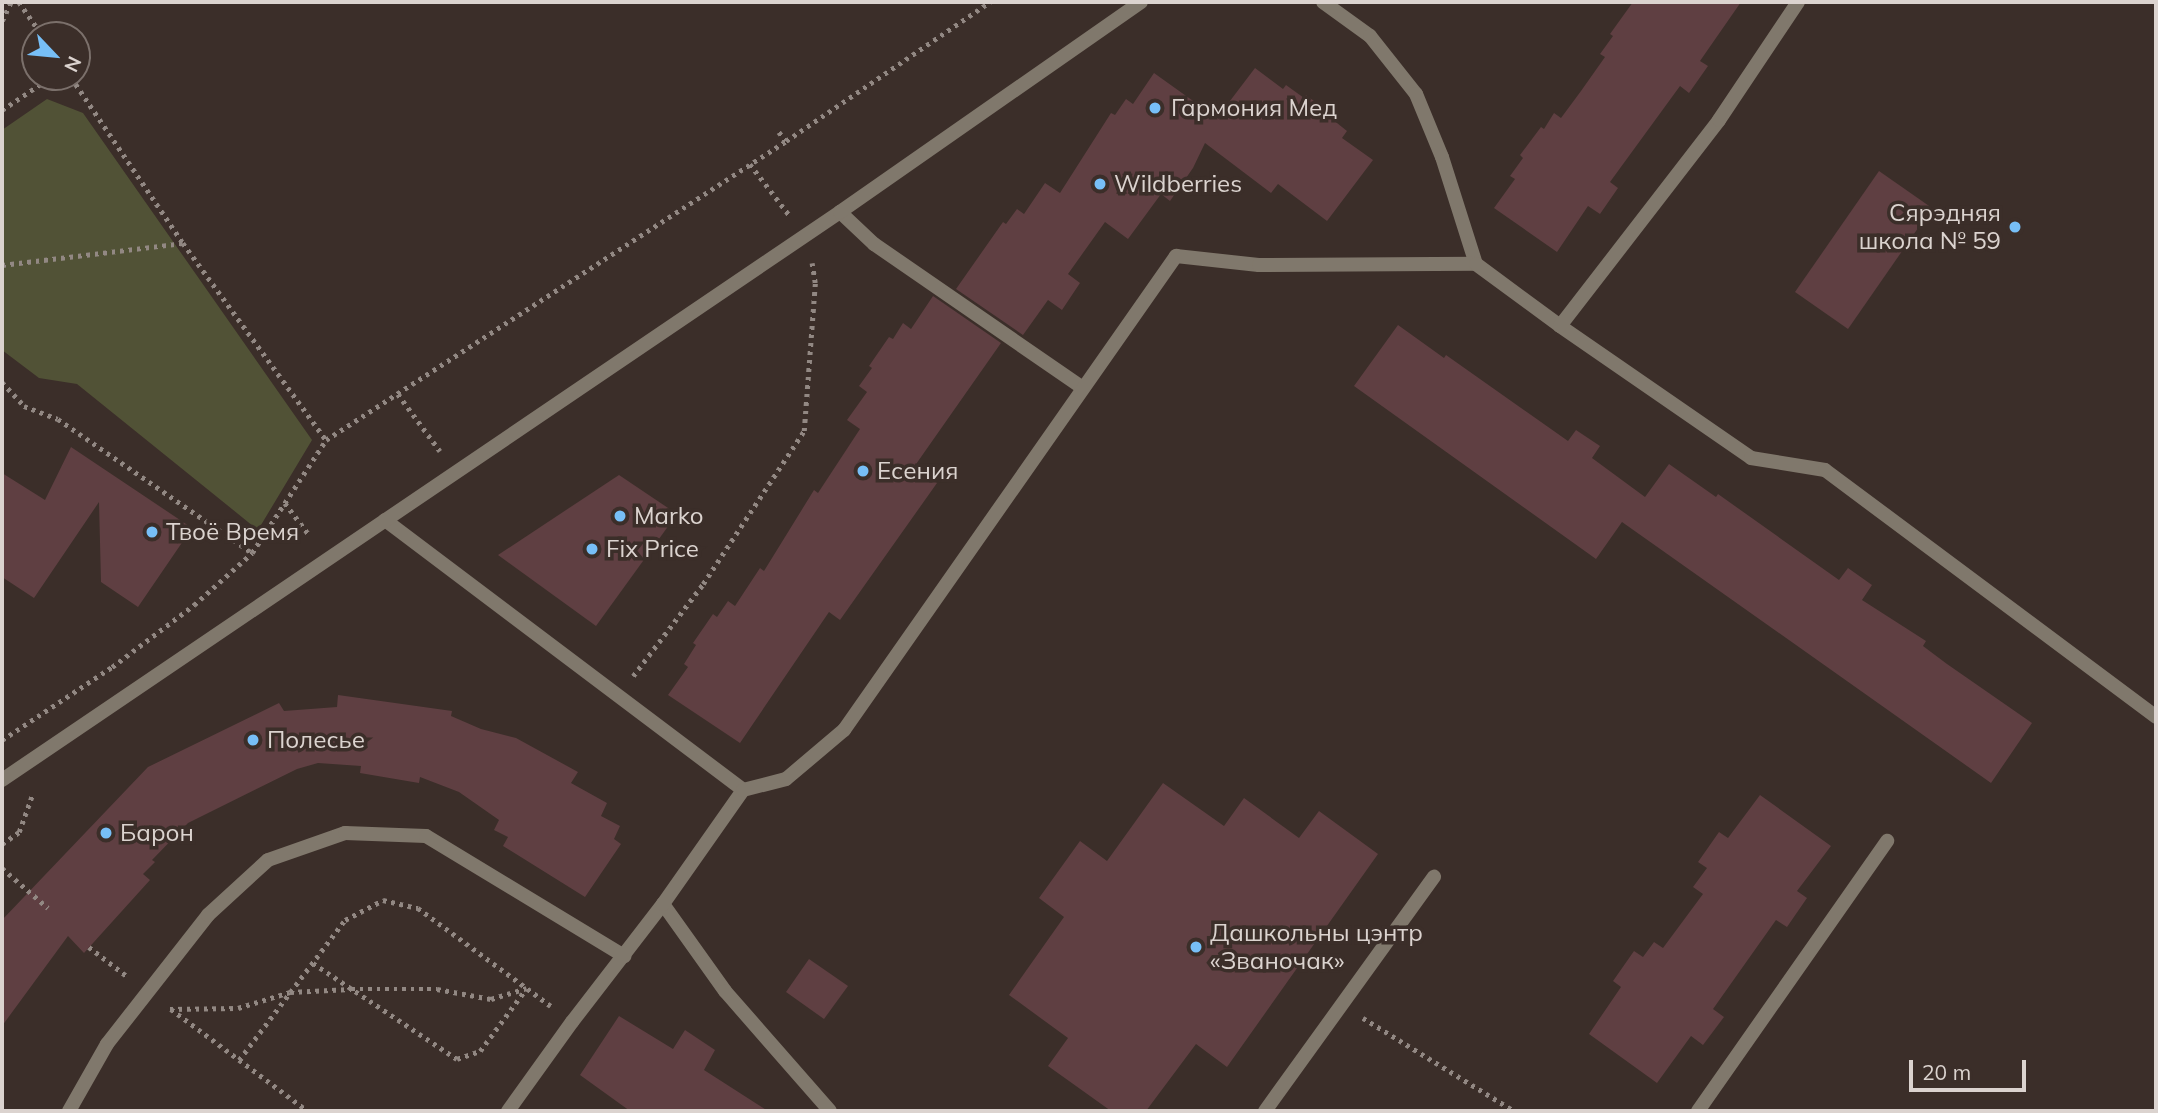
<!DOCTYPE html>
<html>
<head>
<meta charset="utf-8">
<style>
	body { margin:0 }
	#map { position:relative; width:2158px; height:1113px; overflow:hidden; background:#3b2e29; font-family:Mulish,sans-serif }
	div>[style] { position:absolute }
	.green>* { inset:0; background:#515236 }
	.building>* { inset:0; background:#5f3f42 }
	.path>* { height:4.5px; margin-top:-2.25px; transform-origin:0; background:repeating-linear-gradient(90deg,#928883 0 3.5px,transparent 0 8.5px) }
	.service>* { height:14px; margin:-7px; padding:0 7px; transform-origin:7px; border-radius:7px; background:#80786c }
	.dots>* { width:19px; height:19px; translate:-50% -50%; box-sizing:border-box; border:4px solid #3b2e29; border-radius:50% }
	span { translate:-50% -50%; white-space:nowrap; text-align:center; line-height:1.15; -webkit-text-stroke:7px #3b2e29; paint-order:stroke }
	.poi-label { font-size:24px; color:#dbd3cf }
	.left { translate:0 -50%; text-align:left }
	.right { translate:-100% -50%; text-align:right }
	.frame { position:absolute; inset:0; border:4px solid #dbd3cf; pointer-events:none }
	.north { position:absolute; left:21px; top:21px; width:70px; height:70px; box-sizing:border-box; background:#3b2e29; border:2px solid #7b706b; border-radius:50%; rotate:116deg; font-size:19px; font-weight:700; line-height:28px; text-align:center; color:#dbd3cf }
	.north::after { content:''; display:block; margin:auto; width:24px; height:32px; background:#77bff7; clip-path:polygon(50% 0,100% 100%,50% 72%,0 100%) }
	.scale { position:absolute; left:1909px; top:1060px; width:117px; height:32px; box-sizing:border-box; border:4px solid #dbd3cf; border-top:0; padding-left:9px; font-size:21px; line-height:24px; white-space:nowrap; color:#dbd3cf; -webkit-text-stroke:5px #3b2e29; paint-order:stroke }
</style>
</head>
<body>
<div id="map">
	<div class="green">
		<i style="clip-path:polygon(47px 99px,83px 113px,312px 440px,258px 530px,77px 384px,39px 378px,2px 350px,2px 130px)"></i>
	</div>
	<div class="building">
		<i style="clip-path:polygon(1633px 2px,1741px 2px,1700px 61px,1708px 66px,1689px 93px,1680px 86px,1610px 182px,1618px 188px,1600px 214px,1588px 206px,1557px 252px,1494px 208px,1515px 179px,1510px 176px,1523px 158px,1520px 155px,1541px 127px,1544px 129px,1554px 113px,1561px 118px,1581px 91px,1605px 57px,1600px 54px,1613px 36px,1610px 34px)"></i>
		<i style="clip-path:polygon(1255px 68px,1283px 89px,1286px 85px,1304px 98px,1306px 95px,1334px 116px,1332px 119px,1347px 131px,1342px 138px,1373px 160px,1327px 221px,1278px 184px,1271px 193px,1205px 143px,1193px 168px,1170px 201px,1161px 194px,1128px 239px,1105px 222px,1068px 274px,1080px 283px,1062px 310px,1048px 300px,1023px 335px,956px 289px,1003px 222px,1006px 224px,1017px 209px,1024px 214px,1045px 183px,1060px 193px,1111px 113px,1115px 115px,1126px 99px,1133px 104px,1154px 73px,1217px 118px)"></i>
		<i style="clip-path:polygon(1879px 171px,1932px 208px,1848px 329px,1795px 292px)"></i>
		<i style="clip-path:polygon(933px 296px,1001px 343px,914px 467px,937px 483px,840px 620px,829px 612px,740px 743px,668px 695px,688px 667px,684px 664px,696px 645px,693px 643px,713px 614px,717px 617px,728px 601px,735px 606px,760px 568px,764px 571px,814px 490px,818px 493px,860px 429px,847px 420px,867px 392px,859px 386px,872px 368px,869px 366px,889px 337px,893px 339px,903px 323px,911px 329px)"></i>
		<i style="clip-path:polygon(1398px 325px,1444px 358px,1446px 355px,1568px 441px,1576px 430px,1600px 446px,1592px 458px,1645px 497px,1669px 464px,1716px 497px,1718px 494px,1839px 580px,1848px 568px,1872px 585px,1862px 600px,1926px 641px,1923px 646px,1947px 664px,2032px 723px,1991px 783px,1622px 522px,1596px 559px,1354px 386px)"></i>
		<i style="clip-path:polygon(71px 447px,192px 528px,138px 607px,101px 582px,99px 502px,34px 598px,2px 577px,2px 473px,45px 500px)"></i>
		<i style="clip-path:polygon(619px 475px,677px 514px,596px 626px,498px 555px)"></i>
		<i style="clip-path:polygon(338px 695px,452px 711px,451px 716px,481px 729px,516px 738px,578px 772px,571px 783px,607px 803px,601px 816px,620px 826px,614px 839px,621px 844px,585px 897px,503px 846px,508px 837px,494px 830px,499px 820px,459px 792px,420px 777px,419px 783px,360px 773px,361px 766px,318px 763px,297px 769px,188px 823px,152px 860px,155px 862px,143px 874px,150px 880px,84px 953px,68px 936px,2px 1026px,2px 920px,148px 767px,279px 703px,284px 711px,337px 707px)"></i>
		<i style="clip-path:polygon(1163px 783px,1224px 826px,1244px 798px,1299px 838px,1319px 811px,1378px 854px,1227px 1067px,1196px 1044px,1146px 1111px,1111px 1111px,1048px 1066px,1068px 1038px,1009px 995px,1064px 917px,1039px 898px,1080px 841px,1107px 861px)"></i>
		<i style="clip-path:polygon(1760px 795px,1831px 846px,1797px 891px,1807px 898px,1787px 927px,1776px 920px,1713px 1009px,1724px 1017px,1703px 1045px,1691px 1036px,1657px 1083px,1589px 1034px,1621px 987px,1613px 981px,1634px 951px,1643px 957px,1654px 942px,1663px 948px,1703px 894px,1693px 887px,1707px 868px,1698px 862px,1719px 832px,1728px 838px)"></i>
		<i style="clip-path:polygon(809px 959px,848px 986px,824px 1019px,786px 992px)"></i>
		<i style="clip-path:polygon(619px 1016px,673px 1049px,685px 1030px,715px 1050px,704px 1070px,768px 1111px,630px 1111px,580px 1075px)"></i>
	</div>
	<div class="path">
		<i style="left:19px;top:2px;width:40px;rotate:55.1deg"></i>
		<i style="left:2px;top:21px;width:21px;rotate:-65deg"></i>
		<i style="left:71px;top:77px;width:200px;rotate:56deg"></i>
		<i style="left:183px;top:243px;width:243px;rotate:54deg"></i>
		<i style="left:2px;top:110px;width:59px;rotate:-34deg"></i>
		<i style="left:779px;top:132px;width:11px;rotate:52deg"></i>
		<i style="left:750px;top:164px;width:66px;rotate:52.4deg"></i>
		<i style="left:2px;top:265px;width:182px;rotate:-6.9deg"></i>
		<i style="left:2px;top:382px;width:33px;rotate:47deg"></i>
		<i style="left:24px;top:406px;width:36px;rotate:21deg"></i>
		<i style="left:58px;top:419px;width:236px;rotate:34.6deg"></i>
		<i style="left:398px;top:394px;width:71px;rotate:53.6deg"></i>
		<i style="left:285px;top:503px;width:41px;rotate:52.9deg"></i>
		<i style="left:633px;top:676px;width:116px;rotate:-52.7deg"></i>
		<i style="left:703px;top:584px;width:183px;rotate:-56.6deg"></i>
		<i style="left:804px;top:431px;width:148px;rotate:-85.7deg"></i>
		<i style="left:815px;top:283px;width:20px;rotate:-99deg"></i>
		<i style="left:2px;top:740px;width:132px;rotate:-33.6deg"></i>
		<i style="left:112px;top:667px;width:103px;rotate:-37.1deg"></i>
		<i style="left:194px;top:605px;width:78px;rotate:-41.9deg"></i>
		<i style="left:252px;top:553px;width:135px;rotate:-56.8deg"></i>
		<i style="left:326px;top:440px;width:549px;rotate:-33.02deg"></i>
		<i style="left:786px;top:141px;width:247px;rotate:-34.3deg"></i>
		<i style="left:2px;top:844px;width:21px;rotate:-35deg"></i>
		<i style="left:19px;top:832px;width:41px;rotate:-70.3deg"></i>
		<i style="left:2px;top:868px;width:61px;rotate:41deg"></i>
		<i style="left:89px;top:947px;width:49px;rotate:37.6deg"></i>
		<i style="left:313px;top:963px;width:173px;rotate:33.7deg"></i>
		<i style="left:457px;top:1059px;width:24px;rotate:-19deg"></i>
		<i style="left:480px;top:1051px;width:77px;rotate:-53.4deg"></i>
		<i style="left:170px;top:1009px;width:68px;rotate:-0.8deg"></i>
		<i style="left:238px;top:1008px;width:54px;rotate:-17.1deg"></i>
		<i style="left:290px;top:992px;width:61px;rotate:-2.8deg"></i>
		<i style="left:351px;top:989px;width:86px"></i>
		<i style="left:437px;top:989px;width:55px;rotate:10.5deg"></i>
		<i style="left:491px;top:999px;width:37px;rotate:-17deg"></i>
		<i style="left:171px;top:1009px;width:171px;rotate:36.7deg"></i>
		<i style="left:1363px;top:1018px;width:177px;rotate:31.6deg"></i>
		<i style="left:239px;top:1060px;width:176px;rotate:-52.9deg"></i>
		<i style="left:345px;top:920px;width:43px;rotate:-27.8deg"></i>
		<i style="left:383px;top:900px;width:36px;rotate:13deg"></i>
		<i style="left:418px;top:908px;width:165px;rotate:36.4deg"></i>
	</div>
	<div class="service">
		<i style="left:1323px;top:2px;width:58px;rotate:35.9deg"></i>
		<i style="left:1370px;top:36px;width:74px;rotate:51.6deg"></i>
		<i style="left:1416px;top:94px;width:68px;rotate:67.6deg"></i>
		<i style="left:1442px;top:157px;width:112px;rotate:72.4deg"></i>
		<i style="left:840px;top:212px;width:47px;rotate:43.3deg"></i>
		<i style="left:874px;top:244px;width:252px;rotate:34.6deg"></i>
		<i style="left:1560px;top:326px;width:232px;rotate:34.6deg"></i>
		<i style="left:1751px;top:458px;width:75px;rotate:9.2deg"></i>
		<i style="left:1825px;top:470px;width:413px;rotate:36.7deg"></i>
		<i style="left:385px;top:520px;width:448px;rotate:37deg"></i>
		<i style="left:2px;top:780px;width:1012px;rotate:-34.13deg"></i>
		<i style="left:840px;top:212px;width:367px;rotate:-34.9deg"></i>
		<i style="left:663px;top:904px;width:107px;rotate:54.5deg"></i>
		<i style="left:725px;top:991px;width:159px;rotate:48.8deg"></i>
		<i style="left:69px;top:1111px;width:77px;rotate:-60.4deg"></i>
		<i style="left:107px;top:1044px;width:164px;rotate:-51.9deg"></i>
		<i style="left:208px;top:915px;width:81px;rotate:-42.5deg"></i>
		<i style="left:268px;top:860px;width:82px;rotate:-19.3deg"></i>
		<i style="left:345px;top:833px;width:81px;rotate:2.1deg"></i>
		<i style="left:426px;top:836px;width:232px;rotate:31.2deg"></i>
		<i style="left:508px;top:1111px;width:110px;rotate:-54.3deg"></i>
		<i style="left:572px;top:1022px;width:149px;rotate:-52.4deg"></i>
		<i style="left:663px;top:904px;width:139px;rotate:-54.9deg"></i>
		<i style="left:743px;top:790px;width:44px;rotate:-14.3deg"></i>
		<i style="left:786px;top:779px;width:76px;rotate:-40.2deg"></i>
		<i style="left:844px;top:730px;width:579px;rotate:-54.99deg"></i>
		<i style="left:1176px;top:256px;width:83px;rotate:6.2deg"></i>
		<i style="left:1259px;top:265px;width:217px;rotate:-0.3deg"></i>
		<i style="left:1476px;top:264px;width:104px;rotate:36.4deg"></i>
		<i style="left:1560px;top:326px;width:260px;rotate:-52.3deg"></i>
		<i style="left:1719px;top:120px;width:142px;rotate:-56.2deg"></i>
		<i style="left:1265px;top:1111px;width:289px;rotate:-54.2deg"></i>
		<i style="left:1698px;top:1111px;width:330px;rotate:-55deg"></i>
	</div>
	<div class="dots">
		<i style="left:1155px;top:108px;background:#77bff7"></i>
		<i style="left:1100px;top:184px;background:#77bff7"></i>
		<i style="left:2015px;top:227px;background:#77bff7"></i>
		<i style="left:863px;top:471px;background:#77bff7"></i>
		<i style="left:620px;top:516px;background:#77bff7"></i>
		<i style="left:152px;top:532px;background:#77bff7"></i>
		<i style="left:592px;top:549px;background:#77bff7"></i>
		<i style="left:253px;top:740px;background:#77bff7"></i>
		<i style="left:106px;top:833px;background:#77bff7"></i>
		<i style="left:1196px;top:947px;background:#77bff7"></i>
	</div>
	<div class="poi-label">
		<span class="left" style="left:1171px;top:108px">Гармония Мед</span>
		<span class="left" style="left:1114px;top:184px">Wildberries</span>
		<span class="right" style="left:2001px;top:227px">Сярэдняя<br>школа № 59</span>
		<span class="left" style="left:877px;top:471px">Есения</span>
		<span class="left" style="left:634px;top:516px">Marko</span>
		<span class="left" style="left:166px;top:532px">Твоё Время</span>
		<span class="left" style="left:606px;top:549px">Fix Price</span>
		<span class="left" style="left:267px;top:740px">Полесье</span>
		<span class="left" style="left:120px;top:833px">Барон</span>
		<span class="left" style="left:1210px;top:947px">Дашкольны цэнтр<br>«Званочак»</span>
	</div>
	<div class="frame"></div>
	<div class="north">N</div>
	<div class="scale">20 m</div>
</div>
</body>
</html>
